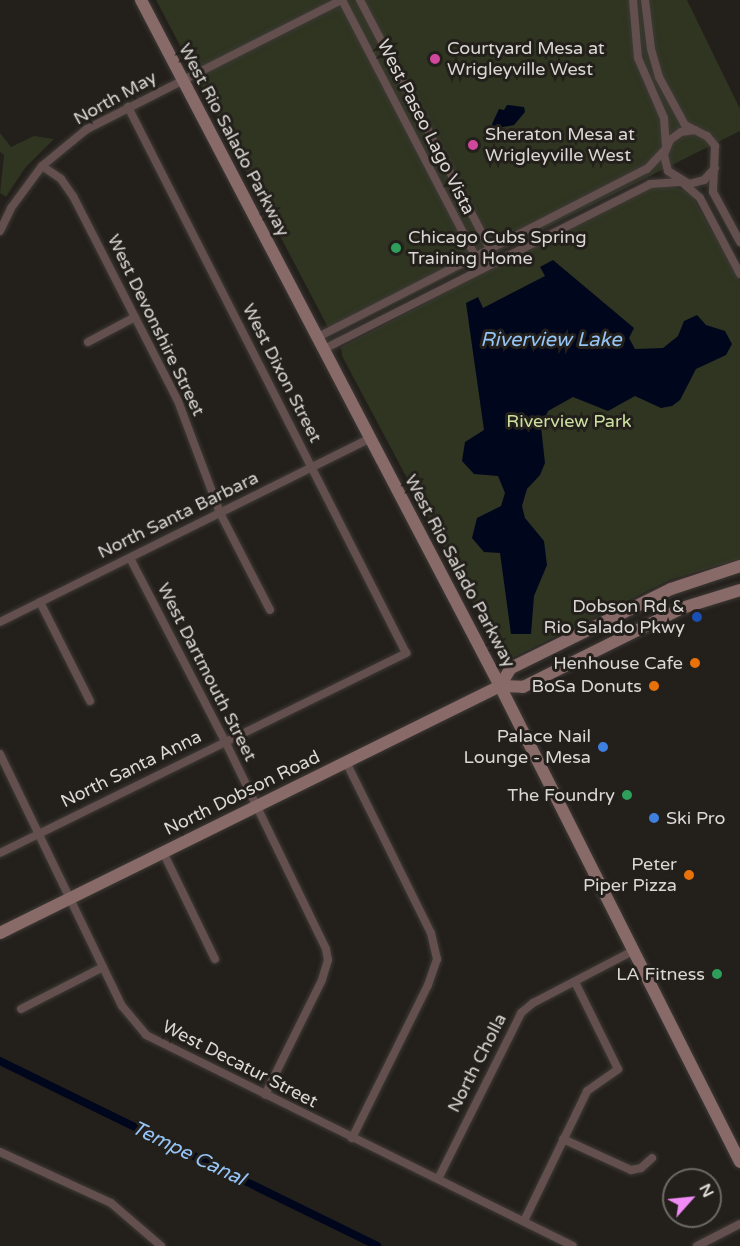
<!DOCTYPE html>
<html>
<head>
<meta charset="utf-8">
<style>
	body { margin:0 }
	#map { position:relative; width:740px; height:1246px; overflow:hidden; background:#231f1b; font-family:"Varela Round",sans-serif }
	div>[style] { position:absolute }
	.green>* { inset:0; background:#2f3521 }
	.water>* { inset:0; background:#00071d }
	.canal>* { height:8px; margin:-4px; padding:0 4px; transform-origin:4px; border-radius:4px; background:#00071d }
	.roads { filter:drop-shadow(0 0 2px #3d3935) drop-shadow(0 0 2px #3d3935) }
	.minor>* { height:8px; margin:-4px; padding:0 4px; transform-origin:4px; border-radius:4px; background:#624f4e }
	.secondary>* { height:12px; margin:-6px; padding:0 6px; transform-origin:6px; border-radius:6px; background:#886a68 }
	.dots>* { width:16px; height:16px; translate:-50% -50%; box-sizing:border-box; border:3px solid #231f1b; border-radius:50% }
	span { translate:-50% -50%; white-space:nowrap; text-align:center; line-height:1.15; -webkit-text-stroke:6px #231f1b; paint-order:stroke }
	.poi-label { font-size:18px; color:#dad7d4 }
	.left { translate:0 -50%; text-align:left }
	.right { translate:-100% -50%; text-align:right }
	.street-label { font-size:18px; color:#dad7d4 }
	.park-label { font-size:18px; color:#cde0a0 }
	.water-label { font-size:20px; color:#95c4f6; font-style:italic }
	.north { position:absolute; left:662px; top:1168px; width:60px; height:60px; box-sizing:border-box; background:#231f1b; border:2px solid #6c6965; border-radius:50%; rotate:63deg; font-size:16px; font-weight:700; line-height:24px; text-align:center; color:#dad7d4 }
	.north::after { content:''; display:block; margin:auto; width:21px; height:27px; background:#f08bf6; clip-path:polygon(50% 0,100% 100%,50% 72%,0 100%) }
</style>
</head>
<body>
<div id="map">
	<div class="green">
		<i style="clip-path:polygon(156px 0,687px 0,740px 109px,740px 131px,332px 335px)"></i>
		<i style="clip-path:polygon(0 133px,11px 147px,34px 136px,54px 139px,25px 168px,6px 197px,0 193px,4px 155px,0 152px)"></i>
		<i style="clip-path:polygon(667px 185px,684px 190px,693px 197px,740px 281px,740px 559px,669px 580px,512px 658px,503px 659px,342px 356px,341px 347px,648px 187px)"></i>
	</div>
	<div class="water">
		<i style="clip-path:polygon(507px 105px,524px 107px,525px 112px,514px 125px,493px 129px,492px 124px,499px 109px,504px 110px)"></i>
		<i style="clip-path:polygon(553px 260px,634px 328px,629px 338px,635px 349px,663px 348px,678px 336px,684px 321px,697px 315px,706px 325px,725px 331px,732px 344px,726px 355px,696px 369px,680px 400px,672px 406px,661px 408px,635px 396px,608px 411px,573px 397px,548px 411px,541px 427px,545px 463px,540px 475px,527px 489px,522px 506px,525px 518px,544px 541px,547px 565px,534px 596px,531px 634px,511px 634px,500px 553px,484px 552px,472px 538px,477px 518px,501px 506px,505px 493px,498px 476px,474px 474px,462px 461px,465px 442px,484px 430px,466px 303px,478px 297px,483px 308px,545px 276px,540px 267px)"></i>
	</div>
	<div class="canal">
		<i style="left:0;top:1061px;width:420px;rotate:26.1deg"></i>
	</div>
	<div class="roads">
		<div class="minor">
			<i style="left:342px;top:0;width:303px;rotate:62.5deg"></i>
			<i style="left:360px;top:0;width:296px;rotate:62.4deg"></i>
			<i style="left:633px;top:0;width:58px;rotate:85.1deg"></i>
			<i style="left:638px;top:58px;width:65px;rotate:66.6deg"></i>
			<i style="left:664px;top:118px;width:28px;rotate:86deg"></i>
			<i style="left:645px;top:0;width:49px;rotate:83deg"></i>
			<i style="left:651px;top:49px;width:29px;rotate:74deg"></i>
			<i style="left:659px;top:77px;width:55px;rotate:61.6deg"></i>
			<i style="left:685px;top:125px;width:25px;rotate:27deg"></i>
			<i style="left:707px;top:136px;width:13px;rotate:51deg"></i>
			<i style="left:715px;top:146px;width:46px;rotate:92.5deg"></i>
			<i style="left:713px;top:192px;width:57px;rotate:61.6deg"></i>
			<i style="left:695px;top:130px;width:14px;rotate:172deg"></i>
			<i style="left:681px;top:132px;width:14px;rotate:144deg"></i>
			<i style="left:670px;top:140px;width:16px;rotate:112deg"></i>
			<i style="left:664px;top:155px;width:16px;rotate:76deg"></i>
			<i style="left:668px;top:171px;width:25px;rotate:32deg"></i>
			<i style="left:689px;top:184px;width:16px;rotate:-15deg"></i>
			<i style="left:704px;top:180px;width:16px;rotate:-47deg"></i>
			<i style="left:42px;top:166px;width:23px;rotate:34deg"></i>
			<i style="left:61px;top:179px;width:21px;rotate:55deg"></i>
			<i style="left:73px;top:196px;width:230px;rotate:62.9deg"></i>
			<i style="left:178px;top:401px;width:120px;rotate:69.4deg"></i>
			<i style="left:220px;top:513px;width:109px;rotate:62.7deg"></i>
			<i style="left:684px;top:184px;width:21px;rotate:41deg"></i>
			<i style="left:700px;top:198px;width:86px;rotate:62.2deg"></i>
			<i style="left:0;top:231px;width:25px;rotate:-64deg"></i>
			<i style="left:11px;top:208px;width:52px;rotate:-53.6deg"></i>
			<i style="left:42px;top:166px;width:58px;rotate:-39.4deg"></i>
			<i style="left:87px;top:129px;width:285px;rotate:-26.9deg"></i>
			<i style="left:318px;top:337px;width:369px;rotate:-27.1deg"></i>
			<i style="left:647px;top:169px;width:26px;rotate:-47deg"></i>
			<i style="left:88px;top:342px;width:53px;rotate:-28deg"></i>
			<i style="left:324px;top:349px;width:365px;rotate:-26.8deg"></i>
			<i style="left:650px;top:184px;width:30px;rotate:-4deg"></i>
			<i style="left:130px;top:558px;width:206px;rotate:62.6deg"></i>
			<i style="left:225px;top:741px;width:231px;rotate:64.1deg"></i>
			<i style="left:326px;top:949px;width:11px;rotate:80deg"></i>
			<i style="left:328px;top:960px;width:21px;rotate:107deg"></i>
			<i style="left:322px;top:980px;width:128px;rotate:116.4deg"></i>
			<i style="left:40px;top:602px;width:111px;rotate:63.2deg"></i>
			<i style="left:0;top:622px;width:413px;rotate:-26.4deg"></i>
			<i style="left:0;top:754px;width:280px;rotate:64.2deg"></i>
			<i style="left:122px;top:1006px;width:38px;rotate:50deg"></i>
			<i style="left:146px;top:1035px;width:476px;rotate:26.3deg"></i>
			<i style="left:346px;top:762px;width:191px;rotate:63.6deg"></i>
			<i style="left:431px;top:933px;width:27px;rotate:77deg"></i>
			<i style="left:437px;top:959px;width:28px;rotate:109deg"></i>
			<i style="left:428px;top:985px;width:171px;rotate:116.4deg"></i>
			<i style="left:163px;top:852px;width:119px;rotate:64.1deg"></i>
			<i style="left:0;top:853px;width:453px;rotate:-26.2deg"></i>
			<i style="left:406px;top:653px;width:613px;rotate:-116.98deg"></i>
			<i style="left:21px;top:1009px;width:92px;rotate:-27.1deg"></i>
			<i style="left:563px;top:1139px;width:75px;rotate:24.5deg"></i>
			<i style="left:631px;top:1170px;width:10px;rotate:-11deg"></i>
			<i style="left:641px;top:1168px;width:15px;rotate:-42deg"></i>
			<i style="left:0;top:1152px;width:122px;rotate:24.7deg"></i>
			<i style="left:111px;top:1203px;width:66px;rotate:40.7deg"></i>
			<i style="left:438px;top:1179px;width:186px;rotate:-63.4deg"></i>
			<i style="left:521px;top:1013px;width:16px;rotate:-40deg"></i>
			<i style="left:533px;top:1003px;width:113px;rotate:-27.5deg"></i>
			<i style="left:524px;top:1221px;width:144px;rotate:-64.1deg"></i>
			<i style="left:587px;top:1091px;width:38px;rotate:-35deg"></i>
			<i style="left:618px;top:1069px;width:97px;rotate:-116.3deg"></i>
			<i style="left:697px;top:1246px;width:48px;rotate:-27.1deg"></i>
		</div>
		<div class="secondary">
			<i style="left:141px;top:0;width:774px;rotate:62.38deg"></i>
			<i style="left:500px;top:686px;width:533px;rotate:63.24deg"></i>
			<i style="left:500px;top:686px;width:21px;rotate:-59deg"></i>
			<i style="left:511px;top:668px;width:178px;rotate:-26.3deg"></i>
			<i style="left:671px;top:589px;width:73px;rotate:-18.4deg"></i>
			<i style="left:0;top:933px;width:558px;rotate:-26.29deg"></i>
			<i style="left:500px;top:686px;width:23px;rotate:2deg"></i>
			<i style="left:523px;top:687px;width:178px;rotate:-26.4deg"></i>
			<i style="left:682px;top:608px;width:61px;rotate:-17.2deg"></i>
		</div>
	</div>
	<div class="dots">
		<i style="left:435px;top:59px;background:#d1479c"></i>
		<i style="left:473px;top:145px;background:#d1479c"></i>
		<i style="left:396px;top:248px;background:#2e9e5b"></i>
		<i style="left:697px;top:617px;background:#1a4fb4"></i>
		<i style="left:695px;top:663px;background:#e8710a"></i>
		<i style="left:654px;top:686px;background:#e8710a"></i>
		<i style="left:603px;top:747px;background:#3f7fe0"></i>
		<i style="left:627px;top:795px;background:#2e9e5b"></i>
		<i style="left:654px;top:818px;background:#3f7fe0"></i>
		<i style="left:689px;top:875px;background:#e8710a"></i>
		<i style="left:717px;top:974px;background:#2e9e5b"></i>
	</div>
	<div class="poi-label">
		<span class="left" style="left:447px;top:59px">Courtyard Mesa at<br>Wrigleyville West</span>
		<span class="left" style="left:485px;top:145px">Sheraton Mesa at<br>Wrigleyville West</span>
		<span class="left" style="left:408px;top:248px">Chicago Cubs Spring<br>Training Home</span>
		<span class="right" style="left:685px;top:617px">Dobson Rd &amp;<br>Rio Salado Pkwy</span>
		<span class="right" style="left:683px;top:663px">Henhouse Cafe</span>
		<span class="right" style="left:642px;top:686px">BoSa Donuts</span>
		<span class="right" style="left:591px;top:747px">Palace Nail<br>Lounge - Mesa</span>
		<span class="right" style="left:615px;top:795px">The Foundry</span>
		<span class="left" style="left:666px;top:818px">Ski Pro</span>
		<span class="right" style="left:677px;top:875px">Peter<br>Piper Pizza</span>
		<span class="right" style="left:705px;top:974px">LA Fitness</span>
	</div>
	<div class="street-label">
		<span style="left:115px;top:98px;rotate:-29deg">North May</span>
		<span style="left:426px;top:127px;rotate:63deg">West Paseo Lago Vista</span>
		<span style="left:234px;top:140px;rotate:62deg">West Rio Salado Parkway</span>
		<span style="left:156px;top:325px;rotate:64deg">West Devonshire Street</span>
		<span style="left:282px;top:373px;rotate:63deg">West Dixon Street</span>
		<span style="left:178px;top:515px;rotate:-26deg">North Santa Barbara</span>
		<span style="left:460px;top:571px;rotate:62deg">West Rio Salado Parkway</span>
		<span style="left:207px;top:672px;rotate:63deg">West Dartmouth Street</span>
		<span style="left:131px;top:769px;rotate:-26deg">North Santa Anna</span>
		<span style="left:242px;top:793px;rotate:-26deg">North Dobson Road</span>
		<span style="left:477px;top:1063px;rotate:-63deg">North Cholla</span>
		<span style="left:240px;top:1064px;rotate:27deg">West Decatur Street</span>
	</div>
	<div class="park-label">
		<span style="left:569px;top:421px">Riverview Park</span>
	</div>
	<div class="water-label">
		<span style="left:551px;top:340px">Riverview Lake</span>
		<span style="left:188px;top:1154px;rotate:26deg">Tempe Canal</span>
	</div>
	<div class="north">N</div>
</div>
</body>
</html>
